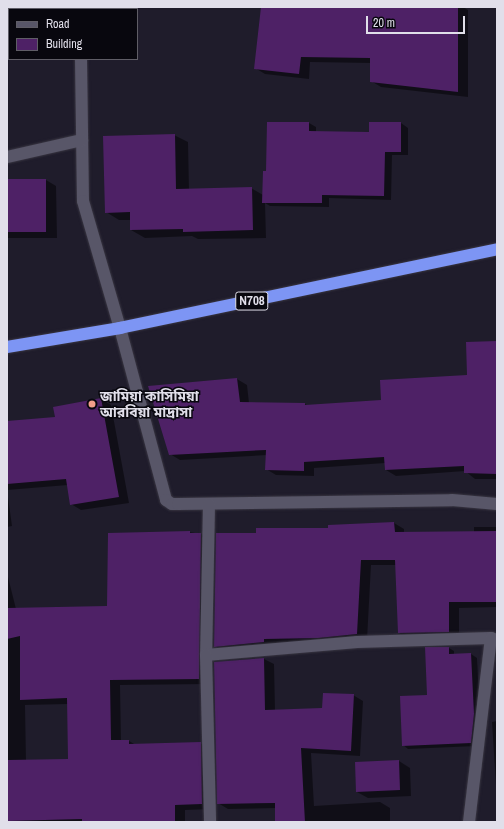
<!DOCTYPE html>
<html>
<head>
<meta charset="utf-8">
<style>
	body { margin:0 }
	#map { position:relative; width:504px; height:829px; overflow:hidden; background:#1f1c2b; font-family:"Archivo Narrow","Noto Sans Bengali",sans-serif }
	div>[style] { position:absolute }
	.shadow>* { inset:0; background:#0007 }
	.building>* { inset:0; background:#4e2166 }
	.roads { filter:drop-shadow(0 0 1px #393642) drop-shadow(0 0 1px #393642) }
	.minor>* { height:12px; margin:-6px; padding:0 6px; transform-origin:6px; border-radius:6px; background:#585668 }
	.highway>* { height:12px; margin:-6px; padding:0 6px; transform-origin:6px; border-radius:6px; background:#7d95f4 }
	.dots>* { width:11px; height:11px; translate:-50% -50%; box-sizing:border-box; border:2px solid #08070e; border-radius:50% }
	span { translate:-50% -50%; white-space:nowrap; text-align:center; line-height:1.15; -webkit-text-stroke:3px #08070e; paint-order:stroke }
	.shield-label span { padding:1px 3px; background:#08070e; border:1px solid; border-radius:3px; -webkit-text-stroke-width:0 }
	.shield-label { font-size:13px; color:#e1dfea; font-weight:700 }
	.poi-label { font-size:14px; color:#e1dfea; font-weight:700 }
	.left { translate:0 -50%; text-align:left }
	.frame { position:absolute; inset:0; border:8px solid #e1dfea; pointer-events:none }
	.legend { position:absolute; left:8px; top:8px; width:130px; height:52px; box-sizing:border-box; background:#08070e; border:1px solid #5f5d66; margin:0; padding:5px 7px; list-style:none; font-size:12px; color:#e1dfea }
	.legend li { display:flex; align-items:center; gap:8px; height:20px }
	.legend b { width:20px; border:1px solid #5f5d66 }
	.scale { position:absolute; left:366px; top:16px; width:99px; height:18px; box-sizing:border-box; border:2px solid #e1dfea; border-top:0; padding-left:5px; font-size:12px; line-height:14px; white-space:nowrap; color:#e1dfea; -webkit-text-stroke:3px #08070e; paint-order:stroke }
</style>
</head>
<body>
<div id="map">
	<div class="shadow">
		<i style="clip-path:polygon(7px 7px,52px 7px,52px 9px,9px 9px,9px 24px,7px 24px)"></i>
		<i style="clip-path:polygon(103px 7px,132px 7px,104px 8px)"></i>
		<i style="clip-path:polygon(262px 7px,463px 7px,468px 10px,468px 97px,381px 87px,371px 81px,371px 63px,310px 62px,309px 79px,265px 74px,255px 68px)"></i>
		<i style="clip-path:polygon(268px 123px,309px 123px,316px 127px,316px 132px,370px 133px,401px 123px,408px 128px,408px 155px,392px 155px,391px 200px,329px 198px,329px 207px,270px 206px,265px 203px,266px 238px,198px 239px,192px 236px,145px 238px,131px 230px,131px 220px,119px 220px,106px 212px,174px 135px,188px 142px,189px 190px,251px 188px,263px 195px,267px 172px)"></i>
		<i style="clip-path:polygon(7px 180px,46px 180px,56px 186px,57px 238px,7px 238px)"></i>
		<i style="clip-path:polygon(497px 342px,497px 479px,475px 479px,465px 471px,396px 476px,386px 470px,385px 463px,314px 468px,314px 476px,276px 475px,266px 469px,267px 455px,180px 460px,170px 454px,237px 379px,247px 385px,249px 403px,305px 404px,308px 406px,382px 401px,468px 376px)"></i>
		<i style="clip-path:polygon(101px 399px,111px 405px,129px 503px,81px 510px,71px 504px,68px 485px,7px 490px,12px 526px,7px 527px,7px 423px,56px 418px)"></i>
		<i style="clip-path:polygon(394px 523px,404px 529px,404px 533px,474px 532px,474px 527px,497px 527px,497px 607px,459px 608px,459px 637px,409px 639px,399px 633px,396px 565px,371px 565px,367px 640px,225px 652px,215px 646px,257px 534px,329px 529px,329px 526px)"></i>
		<i style="clip-path:polygon(evenodd,189px 532px,201px 534px,211px 540px,209px 684px,120px 685px,121px 741px,129px 741px,136px 745px,200px 743px,210px 749px,212px 809px,185px 810px,185px 822px,7px 822px,7px 573px,16px 609px,108px 607px,189px 532px,68px 704px,69px 760px,26px 761px,25px 705px,68px 704px)"></i>
		<i style="clip-path:polygon(449px 648px,454px 651px,454px 655px,471px 654px,477px 658px,480px 717px,476px 746px,408px 749px,403px 745px,428px 696px)"></i>
		<i style="clip-path:polygon(264px 659px,274px 664px,275px 710px,323px 709px,353px 695px,363px 701px,360px 756px,311px 753px,314px 806px,380px 802px,390px 808px,390px 822px,276px 822px,276px 808px,228px 809px,218px 803px,215px 663px)"></i>
		<i style="clip-path:polygon(497px 721px,497px 801px,492px 722px)"></i>
		<i style="clip-path:polygon(399px 761px,410px 768px,411px 796px,368px 798px,357px 792px)"></i>
	</div>
	<div class="building">
		<i style="clip-path:polygon(261px 7px,458px 7px,458px 92px,370px 82px,370px 58px,301px 57px,299px 74px,254px 69px)"></i>
		<i style="clip-path:polygon(267px 122px,309px 122px,309px 131px,369px 132px,369px 122px,401px 122px,401px 152px,385px 152px,384px 196px,322px 195px,322px 203px,262px 203px,263px 171px,266px 171px)"></i>
		<i style="clip-path:polygon(175px 134px,176px 189px,252px 187px,253px 230px,183px 232px,183px 229px,130px 230px,130px 212px,105px 213px,103px 136px)"></i>
		<i style="clip-path:polygon(7px 179px,46px 179px,46px 232px,7px 232px)"></i>
		<i style="clip-path:polygon(497px 341px,497px 474px,464px 473px,464px 466px,385px 470px,384px 457px,304px 462px,304px 471px,265px 470px,266px 450px,169px 455px,148px 386px,237px 378px,240px 402px,305px 403px,305px 405px,381px 400px,380px 380px,467px 375px,466px 342px)"></i>
		<i style="clip-path:polygon(101px 398px,119px 497px,70px 505px,66px 479px,7px 484px,7px 421px,55px 417px,53px 407px)"></i>
		<i style="clip-path:polygon(394px 522px,395px 532px,497px 531px,497px 602px,449px 602px,449px 632px,398px 633px,395px 560px,361px 560px,357px 634px,318px 638px,264px 639px,264px 642px,214px 647px,216px 533px,256px 533px,256px 528px,328px 528px,328px 525px)"></i>
		<i style="clip-path:polygon(190px 531px,190px 533px,201px 533px,199px 679px,110px 680px,111px 740px,129px 740px,129px 744px,201px 742px,202px 804px,175px 805px,175px 822px,82px 822px,82px 819px,7px 821px,7px 760px,68px 759px,67px 698px,20px 700px,20px 636px,7px 639px,7px 608px,107px 606px,108px 533px)"></i>
		<i style="clip-path:polygon(425px 647px,449px 647px,449px 654px,471px 653px,474px 714px,471px 743px,402px 746px,400px 696px,427px 695px)"></i>
		<i style="clip-path:polygon(264px 658px,265px 710px,322px 708px,323px 693px,354px 694px,351px 751px,301px 748px,305px 822px,275px 822px,275px 803px,217px 804px,214px 662px)"></i>
		<i style="clip-path:polygon(399px 760px,400px 790px,356px 792px,355px 762px)"></i>
	</div>
	<div class="roads">
		<div class="minor">
			<i style="left:81px;top:7px;width:2px;rotate:90deg"></i>
			<i style="left:81px;top:59px;width:142px;rotate:89.2deg"></i>
			<i style="left:83px;top:201px;width:132px;rotate:73.8deg"></i>
			<i style="left:120px;top:328px;width:178px;rotate:75deg"></i>
			<i style="left:166px;top:500px;width:7px;rotate:34deg"></i>
			<i style="left:172px;top:504px;width:6px"></i>
			<i style="left:178px;top:504px;width:274px;rotate:-0.8deg"></i>
			<i style="left:452px;top:500px;width:45px;rotate:5.1deg"></i>
			<i style="left:7px;top:157px;width:77px;rotate:-12.8deg"></i>
			<i style="left:209px;top:504px;width:151px;rotate:91.1deg"></i>
			<i style="left:206px;top:655px;width:152px;rotate:-4.9deg"></i>
			<i style="left:357px;top:642px;width:134px;rotate:-1.7deg"></i>
			<i style="left:491px;top:638px;width:6px;rotate:18deg"></i>
			<i style="left:206px;top:655px;width:167px;rotate:88.6deg"></i>
			<i style="left:469px;top:822px;width:185px;rotate:-83.2deg"></i>
		</div>
		<div class="highway">
			<i style="left:7px;top:347px;width:115px;rotate:-9.5deg"></i>
			<i style="left:120px;top:328px;width:385px;rotate:-11.8deg"></i>
		</div>
	</div>
	<div class="dots">
		<i style="left:92px;top:404px;background:#f49e8a"></i>
	</div>
	<div class="shield-label">
		<span style="left:252px;top:301px">N708</span>
	</div>
	<div class="poi-label">
		<span class="left" style="left:100px;top:404px">জামিয়া কাসিমিয়া<br>আরবিয়া মাদ্রাসা</span>
	</div>
	<div class="frame"></div>
	<ul class="legend">
	<li><b style="height:5px;background:#585668"></b>Road</li>
	<li><b style="height:11px;background:#4e2166"></b>Building</li>
	</ul>
	<div class="scale">20 m</div>
</div>
</body>
</html>
